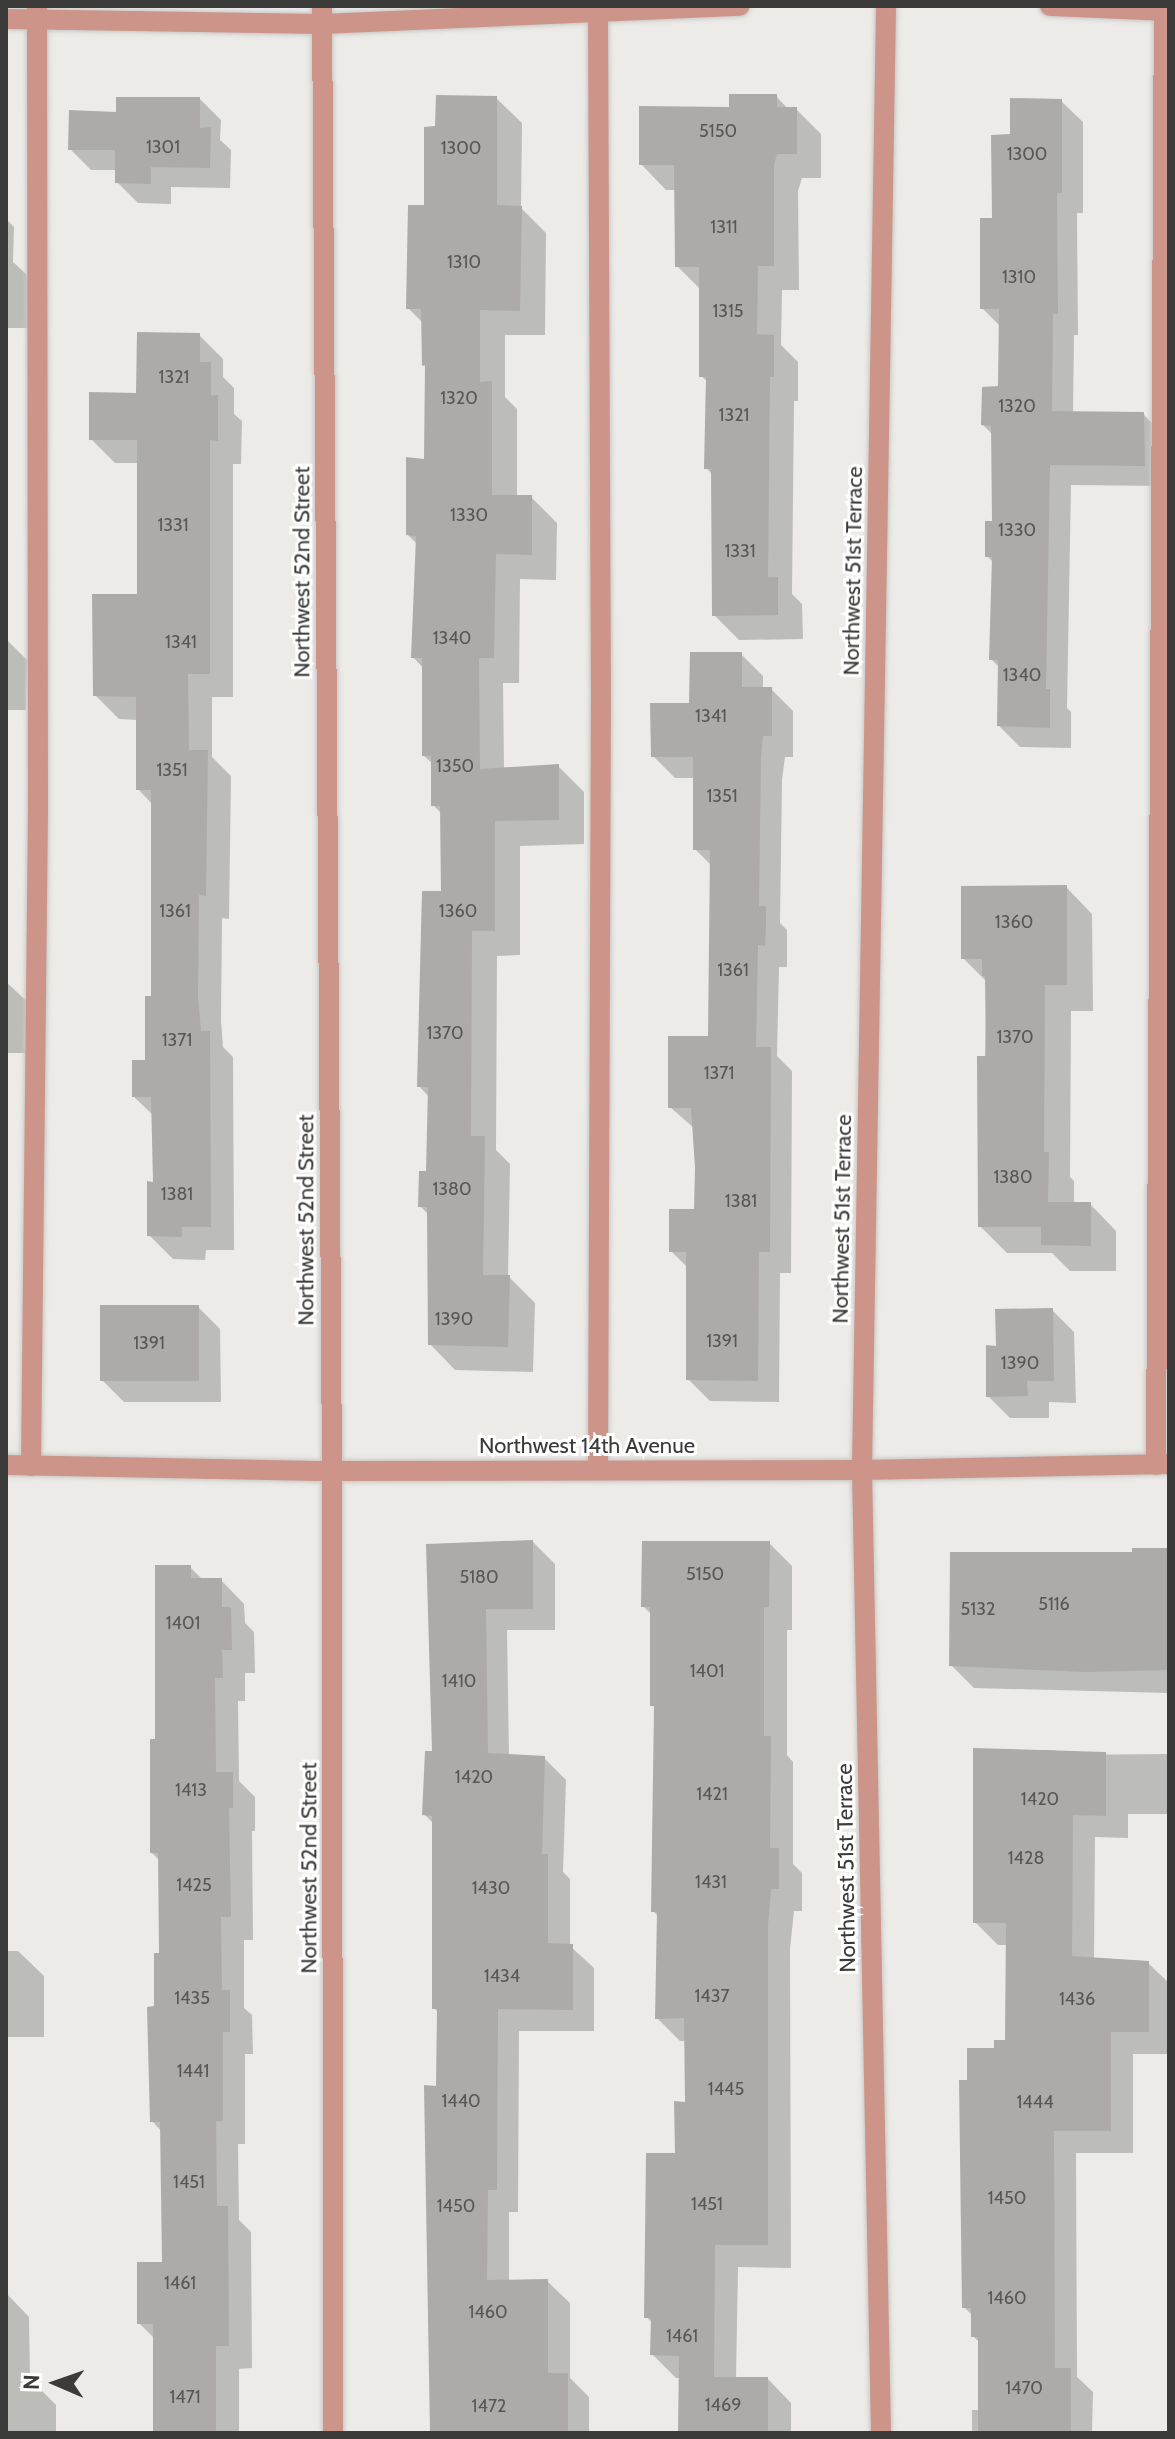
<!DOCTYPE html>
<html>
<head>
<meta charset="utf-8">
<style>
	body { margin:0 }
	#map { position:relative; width:1175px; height:2439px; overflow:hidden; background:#ecebe8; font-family:Cabin,sans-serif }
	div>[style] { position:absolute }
	.shadow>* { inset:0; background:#0003 }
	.building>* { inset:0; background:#acaba8 }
	.roads { filter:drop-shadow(0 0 2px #c9c8c5) drop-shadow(0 0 2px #c9c8c5) }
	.service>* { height:20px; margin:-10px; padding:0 10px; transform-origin:10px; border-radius:10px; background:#cd9589 }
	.minor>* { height:20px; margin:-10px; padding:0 10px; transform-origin:10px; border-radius:10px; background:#cd9589 }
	span { translate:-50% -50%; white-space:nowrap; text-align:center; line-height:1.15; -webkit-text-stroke:6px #fff; paint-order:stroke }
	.number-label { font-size:18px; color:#575756 }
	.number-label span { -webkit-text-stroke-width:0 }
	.street-label { font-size:22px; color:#3b3b3a }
	.frame { position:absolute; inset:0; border:8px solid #3b3b3a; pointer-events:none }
	.north { position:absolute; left:16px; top:2343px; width:80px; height:80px; -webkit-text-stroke:6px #fff; paint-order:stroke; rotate:272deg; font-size:22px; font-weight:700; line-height:32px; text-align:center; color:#3b3b3a }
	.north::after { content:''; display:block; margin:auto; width:28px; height:36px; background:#3b3b3a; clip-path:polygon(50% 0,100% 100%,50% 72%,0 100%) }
</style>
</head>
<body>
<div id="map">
	<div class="shadow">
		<i style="clip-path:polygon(776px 96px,788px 109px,796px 109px,821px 134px,821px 178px,802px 178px,798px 191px,799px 290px,782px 290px,781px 345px,798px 362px,798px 401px,794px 401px,792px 594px,802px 604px,803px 639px,739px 640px,714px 615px,713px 475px,706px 468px,708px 382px,701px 376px,701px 290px,677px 266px,676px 190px,666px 190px,641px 164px,731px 109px)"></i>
		<i style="clip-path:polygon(496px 98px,522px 123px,521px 208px,546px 233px,545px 335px,505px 335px,505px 397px,517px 409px,517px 497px,531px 497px,557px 523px,556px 580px,520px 579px,519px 683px,503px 683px,504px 769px,558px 766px,584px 792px,584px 844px,520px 846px,520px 955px,497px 956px,496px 1150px,510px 1164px,508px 1276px,535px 1303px,533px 1372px,455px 1370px,430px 1344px,429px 1215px,420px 1206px,428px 1173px,429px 1097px,419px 1086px,443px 893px,442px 814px,433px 805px,433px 764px,424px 756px,424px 669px,413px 657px,418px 545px,408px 535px,426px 461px,427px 369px,424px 365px,423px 323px,408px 308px,437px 128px)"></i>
		<i style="clip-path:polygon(200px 99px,221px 120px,220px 140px,231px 150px,230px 188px,171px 187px,171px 204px,138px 203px,117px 182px,117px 170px,91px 170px,70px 149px,118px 114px)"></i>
		<i style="clip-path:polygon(1061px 101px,1083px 122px,1083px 213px,1077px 213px,1078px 335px,1074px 335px,1073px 413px,1143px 414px,1165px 436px,1165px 486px,1071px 485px,1067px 708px,1071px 712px,1071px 748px,1020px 747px,999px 726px,1000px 668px,991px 659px,994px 563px,987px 556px,994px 523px,993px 435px,983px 425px,1000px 388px,1000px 326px,982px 308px,994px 220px,1012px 136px)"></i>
		<i style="clip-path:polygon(6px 219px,14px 227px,13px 262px,37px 284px,37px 328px,6px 328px)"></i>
		<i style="clip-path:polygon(199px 335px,223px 359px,223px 377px,234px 388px,234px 414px,242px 421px,241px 464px,233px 464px,233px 697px,212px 697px,212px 757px,231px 776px,229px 919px,222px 918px,221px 1021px,223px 1047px,233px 1057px,234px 1250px,206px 1250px,205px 1260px,173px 1259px,149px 1235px,155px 1184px,154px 1116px,134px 1097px,147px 1062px,153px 998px,153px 805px,138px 789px,138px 720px,119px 719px,95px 695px,139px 596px,139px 463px,115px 463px,91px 439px)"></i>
		<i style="clip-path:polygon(6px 639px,27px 660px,26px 710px,6px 710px)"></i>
		<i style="clip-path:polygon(741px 654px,763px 676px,763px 689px,771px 689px,793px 711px,793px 757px,785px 757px,782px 780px,780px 923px,787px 930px,787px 967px,779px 967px,777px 1056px,792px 1071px,791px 1273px,780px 1273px,779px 1402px,710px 1401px,688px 1379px,688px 1268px,671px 1251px,696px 1211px,695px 1129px,670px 1107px,710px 1038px,712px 866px,695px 849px,695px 778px,675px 778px,653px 756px,691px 705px)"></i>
		<i style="clip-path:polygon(1066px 887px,1092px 914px,1093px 1011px,1071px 1011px,1070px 1177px,1074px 1181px,1074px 1204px,1090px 1204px,1116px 1231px,1116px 1271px,1070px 1271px,1052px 1253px,1007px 1253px,980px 1226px,987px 982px,963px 958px)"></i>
		<i style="clip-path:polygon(6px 982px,30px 1004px,31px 1053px,6px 1053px)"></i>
		<i style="clip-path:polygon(198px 1307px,220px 1329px,221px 1402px,124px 1402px,102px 1380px)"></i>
		<i style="clip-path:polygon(1052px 1310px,1074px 1332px,1076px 1403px,1049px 1402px,1049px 1418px,1010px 1418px,988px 1396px,998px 1348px)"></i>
		<i style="clip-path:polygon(533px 1542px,555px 1564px,555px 1630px,507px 1630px,509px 1756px,544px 1758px,566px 1780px,563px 1872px,570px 1879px,570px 1946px,594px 1968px,594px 2031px,519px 2031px,518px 2212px,509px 2212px,509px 2281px,547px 2281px,570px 2303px,570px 2378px,589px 2397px,589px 2433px,432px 2433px,439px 2013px,434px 2008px,434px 1824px,424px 1814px,434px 1753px,428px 1546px)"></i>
		<i style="clip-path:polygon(769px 1543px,792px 1566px,792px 1630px,787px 1630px,787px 1755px,793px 1762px,793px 1864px,802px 1873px,802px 1911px,794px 1911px,790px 1949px,791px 2268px,738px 2267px,736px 2379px,768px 2379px,791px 2403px,791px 2433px,680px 2433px,680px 2378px,676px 2378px,652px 2354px,653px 2323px,646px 2317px,687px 2104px,687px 2041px,680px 2041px,657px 2018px,659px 1917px,653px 1911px,656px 1709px,652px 1705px,652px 1615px,643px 1606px)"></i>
		<i style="clip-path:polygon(1169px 1550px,1169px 1693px,974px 1688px,951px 1665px,1134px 1554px)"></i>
		<i style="clip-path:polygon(190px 1567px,203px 1580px,221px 1580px,244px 1604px,245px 1623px,254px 1632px,255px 1673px,245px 1673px,245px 1701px,238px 1701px,239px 1781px,255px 1797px,255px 1831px,252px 1831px,253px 1940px,244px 1940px,244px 2008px,252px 2015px,253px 2054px,245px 2054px,245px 2144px,238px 2144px,239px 2220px,251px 2232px,252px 2368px,239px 2369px,239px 2433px,155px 2433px,155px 2339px,139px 2323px,164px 2264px,162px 2132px,152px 2121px,161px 1955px,160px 1861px,152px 1853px,157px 1741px)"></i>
		<i style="clip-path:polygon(975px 1750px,1055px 1750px,1060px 1755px,1169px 1754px,1169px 1814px,1128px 1814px,1128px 1838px,1095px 1837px,1094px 1960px,1148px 1963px,1169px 1983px,1169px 2054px,1133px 2054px,1133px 2153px,1076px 2153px,1077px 2377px,1093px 2392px,1092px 2433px,972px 2433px,972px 2410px,980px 2410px,980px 2343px,973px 2336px,973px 2316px,964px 2307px,969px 2082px,1007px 2042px,1008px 1945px,998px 1945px,975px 1922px)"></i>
		<i style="clip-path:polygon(6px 1951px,18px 1951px,44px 1976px,44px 2037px,6px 2037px)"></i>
		<i style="clip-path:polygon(6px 2293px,29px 2317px,30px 2379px,56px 2405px,56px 2433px,6px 2433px)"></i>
	</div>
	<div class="building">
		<i style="clip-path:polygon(729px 94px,777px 94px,777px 107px,797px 107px,797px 154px,777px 154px,774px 165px,774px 266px,758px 266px,757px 334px,774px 335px,774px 377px,770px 377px,768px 577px,778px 577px,778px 615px,712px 616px,711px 469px,704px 469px,706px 377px,699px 377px,699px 267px,675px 267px,674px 165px,639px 165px,639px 106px,729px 107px)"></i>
		<i style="clip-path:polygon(436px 95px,497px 96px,497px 205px,522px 206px,520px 311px,480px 310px,480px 382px,492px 381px,492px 495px,532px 495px,532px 555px,496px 554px,494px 658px,479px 658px,480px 769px,559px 764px,559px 820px,495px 821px,495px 931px,472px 931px,471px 1136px,485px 1136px,483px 1275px,510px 1275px,508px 1347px,428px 1345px,427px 1207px,418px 1207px,419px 1171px,426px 1171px,428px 1087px,417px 1087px,422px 891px,441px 891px,440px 806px,431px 806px,431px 756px,422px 756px,422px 658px,411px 658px,416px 536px,406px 535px,406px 457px,424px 459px,425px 365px,422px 366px,421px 309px,406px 309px,408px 205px,424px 205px,424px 127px,435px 126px)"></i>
		<i style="clip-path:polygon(116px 97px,200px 97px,200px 128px,211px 127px,210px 168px,151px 167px,151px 184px,115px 183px,115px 150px,68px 150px,69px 110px,116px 112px)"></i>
		<i style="clip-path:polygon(1010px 98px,1062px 99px,1062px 193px,1057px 193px,1058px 314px,1053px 314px,1052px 411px,1144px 412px,1145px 466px,1050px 465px,1046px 689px,1050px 689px,1050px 728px,997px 726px,998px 660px,989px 660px,992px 557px,985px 557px,985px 521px,992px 521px,991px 426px,981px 425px,982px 387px,998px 386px,999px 309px,980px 309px,980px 218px,992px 218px,991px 135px,1010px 134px)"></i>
		<i style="clip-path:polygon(137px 332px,200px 333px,200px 362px,211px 362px,211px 396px,218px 395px,218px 441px,210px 440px,210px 674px,188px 674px,189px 750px,208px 750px,206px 896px,199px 895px,198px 996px,201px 1031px,210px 1031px,211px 1227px,182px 1227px,182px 1237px,147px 1236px,147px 1181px,153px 1182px,151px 1097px,132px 1097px,132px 1060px,145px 1060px,145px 996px,151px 996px,151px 790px,136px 790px,136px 697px,93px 696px,92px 594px,137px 594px,137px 440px,89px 440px,89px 392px,136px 393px)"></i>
		<i style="clip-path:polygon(690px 652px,742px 652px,742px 687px,772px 687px,772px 736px,763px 736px,761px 757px,759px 906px,766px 906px,766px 926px,765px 946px,758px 945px,756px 1047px,771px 1047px,770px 1252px,759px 1252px,758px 1381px,686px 1380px,686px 1252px,669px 1252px,669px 1209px,694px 1209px,695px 1168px,691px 1108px,668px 1108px,668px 1036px,708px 1036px,710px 850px,693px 850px,693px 757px,651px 757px,650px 703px,689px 703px)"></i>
		<i style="clip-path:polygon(1067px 885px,1067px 985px,1045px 985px,1044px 1152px,1049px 1152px,1048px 1202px,1091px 1202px,1091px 1246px,1041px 1245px,1041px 1227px,978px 1227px,977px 1056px,986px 1056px,985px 976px,982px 976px,982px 959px,961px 959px,961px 886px)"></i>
		<i style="clip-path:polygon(100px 1305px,199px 1305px,199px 1381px,100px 1381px)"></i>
		<i style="clip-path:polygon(1053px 1308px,1054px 1381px,1027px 1381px,1028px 1396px,986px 1397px,986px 1345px,996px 1346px,995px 1309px)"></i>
		<i style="clip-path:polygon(533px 1540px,533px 1609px,486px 1609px,488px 1753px,545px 1756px,542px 1854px,548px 1854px,548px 1943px,573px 1944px,573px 2010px,498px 2009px,497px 2190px,488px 2190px,487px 2280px,548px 2279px,548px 2373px,568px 2373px,568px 2433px,430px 2433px,424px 2085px,436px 2086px,437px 2009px,432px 2009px,432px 1816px,422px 1815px,425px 1751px,432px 1751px,426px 1544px)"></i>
		<i style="clip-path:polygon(642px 1541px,770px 1541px,769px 1607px,764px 1607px,764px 1736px,771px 1736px,770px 1848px,779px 1848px,779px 1889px,771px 1889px,768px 1925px,768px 2245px,715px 2245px,714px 2377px,768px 2377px,768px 2433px,678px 2433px,679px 2356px,650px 2355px,651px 2318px,644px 2318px,646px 2153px,675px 2153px,674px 2101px,685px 2102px,684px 2018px,655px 2019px,657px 1912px,651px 1912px,654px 1706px,650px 1706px,650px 1607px,641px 1607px)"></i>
		<i style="clip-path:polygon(1132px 1548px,1169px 1548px,1169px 1670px,1085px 1672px,949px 1666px,950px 1552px,1132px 1552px)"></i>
		<i style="clip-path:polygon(155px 1565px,191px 1565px,191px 1578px,222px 1578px,222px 1607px,231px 1607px,232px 1650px,222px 1650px,223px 1678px,215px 1678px,216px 1772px,233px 1772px,233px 1808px,229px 1808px,231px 1917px,221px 1917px,222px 1990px,230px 1990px,230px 2032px,223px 2032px,223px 2121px,216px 2121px,217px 2206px,228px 2206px,229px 2346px,216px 2346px,216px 2433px,153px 2433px,153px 2324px,137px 2324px,137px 2262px,162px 2262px,160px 2122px,150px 2122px,147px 2007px,154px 2006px,154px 1953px,159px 1953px,158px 1853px,150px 1853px,150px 1739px,155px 1739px)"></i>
		<i style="clip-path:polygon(973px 1748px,1106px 1752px,1106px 1816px,1073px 1815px,1072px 1956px,1149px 1961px,1149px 2032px,1111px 2032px,1111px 2131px,1054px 2131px,1055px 2368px,1071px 2368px,1071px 2433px,978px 2433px,978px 2337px,971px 2337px,971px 2308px,962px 2308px,959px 2080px,967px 2080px,967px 2048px,994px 2048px,994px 2040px,1005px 2040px,1006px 1923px,973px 1923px)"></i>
	</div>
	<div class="roads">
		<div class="service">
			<i style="left:1156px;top:1465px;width:1459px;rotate:-89.69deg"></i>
			<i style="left:31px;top:1466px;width:653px;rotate:-89.39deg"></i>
			<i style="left:38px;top:813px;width:807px;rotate:-90.07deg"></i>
			<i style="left:598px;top:1470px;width:767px;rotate:-89.78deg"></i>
			<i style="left:601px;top:703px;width:697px;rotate:-90.25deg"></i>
		</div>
		<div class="minor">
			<i style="left:322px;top:6px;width:1465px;rotate:89.61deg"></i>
			<i style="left:332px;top:1471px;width:962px;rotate:89.94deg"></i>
			<i style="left:1050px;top:6px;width:119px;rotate:2.4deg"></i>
			<i style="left:6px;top:19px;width:316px;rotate:0.9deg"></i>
			<i style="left:322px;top:24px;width:418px;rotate:-2.5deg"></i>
			<i style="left:6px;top:1465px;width:326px;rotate:1.1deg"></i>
			<i style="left:332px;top:1471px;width:530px;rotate:-0.11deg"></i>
			<i style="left:862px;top:1470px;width:307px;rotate:-1.1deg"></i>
			<i style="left:881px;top:2433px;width:963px;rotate:-91.13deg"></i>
			<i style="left:862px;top:1470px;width:1464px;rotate:-89.06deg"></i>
		</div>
	</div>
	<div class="number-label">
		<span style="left:718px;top:131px">5150</span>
		<span style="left:163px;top:147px">1301</span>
		<span style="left:461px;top:148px">1300</span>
		<span style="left:1027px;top:154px">1300</span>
		<span style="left:724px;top:227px">1311</span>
		<span style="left:464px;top:262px">1310</span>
		<span style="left:1019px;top:277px">1310</span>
		<span style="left:728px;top:311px">1315</span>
		<span style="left:174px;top:377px">1321</span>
		<span style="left:459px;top:398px">1320</span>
		<span style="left:1017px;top:406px">1320</span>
		<span style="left:734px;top:415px">1321</span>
		<span style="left:469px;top:515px">1330</span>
		<span style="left:173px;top:525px">1331</span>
		<span style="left:1017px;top:530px">1330</span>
		<span style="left:740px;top:551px">1331</span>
		<span style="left:452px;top:638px">1340</span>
		<span style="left:181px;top:642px">1341</span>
		<span style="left:1022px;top:675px">1340</span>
		<span style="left:711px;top:716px">1341</span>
		<span style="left:455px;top:766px">1350</span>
		<span style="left:172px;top:770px">1351</span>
		<span style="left:722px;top:796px">1351</span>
		<span style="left:175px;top:911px">1361</span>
		<span style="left:458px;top:911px">1360</span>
		<span style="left:1014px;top:922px">1360</span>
		<span style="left:733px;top:970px">1361</span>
		<span style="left:445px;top:1033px">1370</span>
		<span style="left:1015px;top:1037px">1370</span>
		<span style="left:177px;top:1040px">1371</span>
		<span style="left:719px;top:1073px">1371</span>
		<span style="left:1013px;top:1177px">1380</span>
		<span style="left:452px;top:1189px">1380</span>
		<span style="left:177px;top:1194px">1381</span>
		<span style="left:741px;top:1201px">1381</span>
		<span style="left:454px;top:1319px">1390</span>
		<span style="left:722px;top:1341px">1391</span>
		<span style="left:149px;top:1343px">1391</span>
		<span style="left:1020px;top:1363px">1390</span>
		<span style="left:705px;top:1574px">5150</span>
		<span style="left:479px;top:1577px">5180</span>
		<span style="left:1054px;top:1604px">5116</span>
		<span style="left:978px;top:1609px">5132</span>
		<span style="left:183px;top:1623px">1401</span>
		<span style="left:707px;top:1671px">1401</span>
		<span style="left:459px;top:1681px">1410</span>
		<span style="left:474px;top:1777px">1420</span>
		<span style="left:191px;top:1790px">1413</span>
		<span style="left:712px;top:1794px">1421</span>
		<span style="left:1040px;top:1799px">1420</span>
		<span style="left:1026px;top:1858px">1428</span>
		<span style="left:711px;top:1882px">1431</span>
		<span style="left:194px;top:1885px">1425</span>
		<span style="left:491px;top:1888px">1430</span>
		<span style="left:502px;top:1976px">1434</span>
		<span style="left:712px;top:1996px">1437</span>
		<span style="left:192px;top:1998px">1435</span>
		<span style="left:1077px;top:1999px">1436</span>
		<span style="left:193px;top:2071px">1441</span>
		<span style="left:726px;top:2089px">1445</span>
		<span style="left:461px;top:2101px">1440</span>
		<span style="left:1035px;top:2102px">1444</span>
		<span style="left:189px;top:2182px">1451</span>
		<span style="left:1007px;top:2198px">1450</span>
		<span style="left:707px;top:2204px">1451</span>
		<span style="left:456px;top:2206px">1450</span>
		<span style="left:180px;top:2283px">1461</span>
		<span style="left:1007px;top:2298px">1460</span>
		<span style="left:488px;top:2312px">1460</span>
		<span style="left:682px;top:2336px">1461</span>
		<span style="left:1024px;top:2388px">1470</span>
		<span style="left:185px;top:2397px">1471</span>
		<span style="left:723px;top:2405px">1469</span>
		<span style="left:489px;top:2406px">1472</span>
	</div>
	<div class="street-label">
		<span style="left:853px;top:571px;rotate:-89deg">Northwest 51st Terrace</span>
		<span style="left:302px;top:572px;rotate:-90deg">Northwest 52nd Street</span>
		<span style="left:842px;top:1219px;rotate:-89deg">Northwest 51st Terrace</span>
		<span style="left:306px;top:1220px;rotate:-90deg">Northwest 52nd Street</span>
		<span style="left:587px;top:1446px">Northwest 14th Avenue</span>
		<span style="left:309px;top:1868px;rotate:-90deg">Northwest 52nd Street</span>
		<span style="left:846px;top:1868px;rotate:-91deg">Northwest 51st Terrace</span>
	</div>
	<div class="frame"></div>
	<div class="north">N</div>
</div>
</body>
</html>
